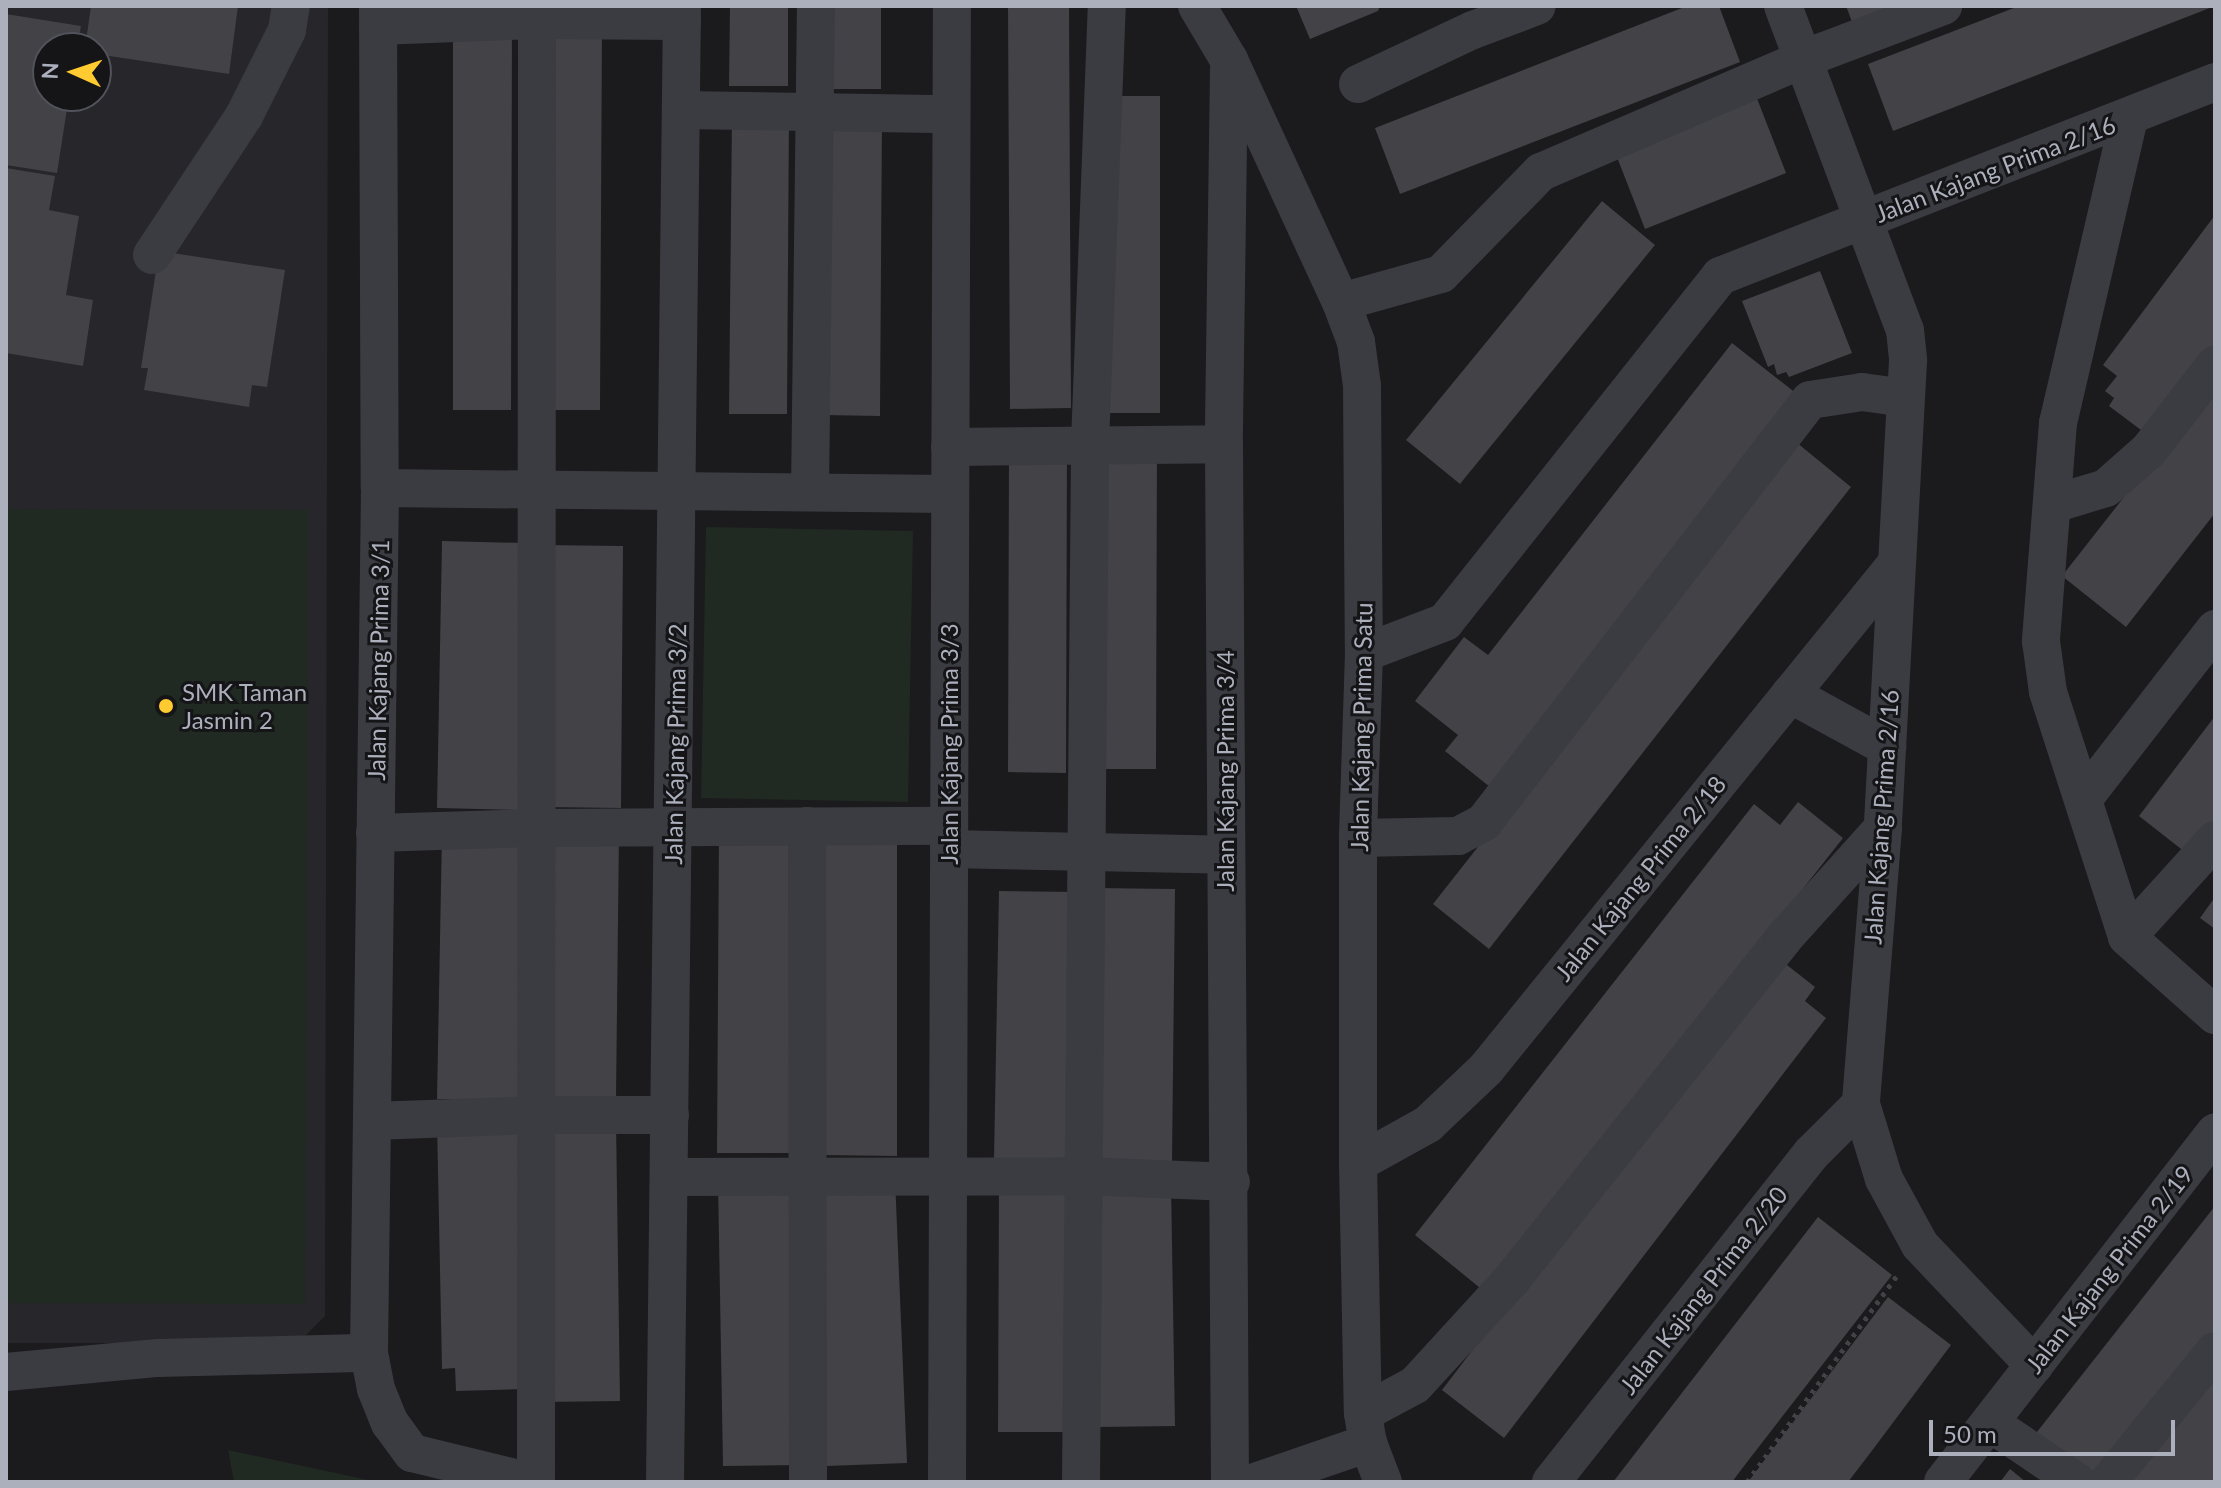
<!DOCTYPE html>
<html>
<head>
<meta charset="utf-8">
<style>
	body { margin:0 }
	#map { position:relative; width:2221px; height:1488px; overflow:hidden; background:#1b1a1d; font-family:Lato,sans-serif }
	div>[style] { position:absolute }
	.built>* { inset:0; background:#27262a }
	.green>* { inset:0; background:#202922 }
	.building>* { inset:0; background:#424247 }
	.path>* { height:5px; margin-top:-2.5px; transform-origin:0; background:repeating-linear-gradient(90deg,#414349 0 4px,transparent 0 10px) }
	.minor>* { height:38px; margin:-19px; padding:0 19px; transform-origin:19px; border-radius:19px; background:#3b3c42 }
	.dots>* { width:22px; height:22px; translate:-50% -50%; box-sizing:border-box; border:4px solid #151518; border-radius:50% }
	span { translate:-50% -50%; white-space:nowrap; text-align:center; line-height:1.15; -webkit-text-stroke:6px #151518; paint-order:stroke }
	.street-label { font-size:24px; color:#acb0bd }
	.poi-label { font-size:24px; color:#acb0bd }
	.left { translate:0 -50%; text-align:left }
	.frame { position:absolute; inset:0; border:8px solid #acb0bd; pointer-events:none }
	.north { position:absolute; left:32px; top:32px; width:80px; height:80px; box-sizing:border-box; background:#151518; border:2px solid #51535a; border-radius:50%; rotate:273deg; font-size:22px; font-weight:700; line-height:32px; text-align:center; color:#acb0bd }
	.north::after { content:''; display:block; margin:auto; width:28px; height:36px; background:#ffcb30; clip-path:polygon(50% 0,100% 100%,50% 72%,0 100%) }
	.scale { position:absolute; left:1929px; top:1420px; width:246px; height:36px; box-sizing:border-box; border:4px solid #acb0bd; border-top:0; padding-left:10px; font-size:24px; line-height:28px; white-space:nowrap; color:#acb0bd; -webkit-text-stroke:6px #151518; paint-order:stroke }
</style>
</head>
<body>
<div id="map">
	<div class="built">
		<i style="clip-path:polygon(evenodd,6px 6px,328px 6px,325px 1316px,298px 1343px,6px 1343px,6px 6px,48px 48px,96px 48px,96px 96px,48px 96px,48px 48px)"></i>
	</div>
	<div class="green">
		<i style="clip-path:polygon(6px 509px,308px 510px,305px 1304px,6px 1303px)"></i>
		<i style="clip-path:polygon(706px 527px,913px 531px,908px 802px,701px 798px)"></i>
		<i style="clip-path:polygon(228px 1450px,378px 1482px,234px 1482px)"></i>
	</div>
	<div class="building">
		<i style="clip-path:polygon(91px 6px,238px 6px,229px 74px,96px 54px,96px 48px,85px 48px)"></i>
		<i style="clip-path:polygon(730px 6px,788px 6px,788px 86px,729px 86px)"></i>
		<i style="clip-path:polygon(820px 6px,881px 6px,881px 89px,821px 89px)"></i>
		<i style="clip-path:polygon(1008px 6px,1069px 6px,1071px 408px,1010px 409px)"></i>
		<i style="clip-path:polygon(1296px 6px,1380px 6px,1378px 11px,1310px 39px)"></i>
		<i style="clip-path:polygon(1687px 6px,1719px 6px,1740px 62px,1400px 194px,1375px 128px)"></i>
		<i style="clip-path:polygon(1846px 6px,1907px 6px,1854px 27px)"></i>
		<i style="clip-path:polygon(2019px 6px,2215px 6px,1893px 131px,1868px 64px)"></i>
		<i style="clip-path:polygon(6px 14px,81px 26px,77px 48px,48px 48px,48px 96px,69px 96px,57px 173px,6px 165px)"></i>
		<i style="clip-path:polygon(543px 22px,602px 22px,600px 410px,542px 410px)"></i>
		<i style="clip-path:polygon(453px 23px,512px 23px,511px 410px,453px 410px)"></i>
		<i style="clip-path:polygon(1096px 96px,1160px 96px,1160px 413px,1096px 413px)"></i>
		<i style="clip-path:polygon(1756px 96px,1786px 173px,1645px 229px,1615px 152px)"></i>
		<i style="clip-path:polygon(732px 111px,789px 112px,787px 414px,729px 414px)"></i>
		<i style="clip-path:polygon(822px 112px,882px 113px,880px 416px,820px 415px)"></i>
		<i style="clip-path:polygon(6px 168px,55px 176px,49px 210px,79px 216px,66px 295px,93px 300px,83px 366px,6px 353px)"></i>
		<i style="clip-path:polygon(1602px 201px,1655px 245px,1460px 484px,1406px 440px)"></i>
		<i style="clip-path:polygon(2215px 215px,2215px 364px,2157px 442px,2109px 406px,2114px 398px,2105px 391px,2117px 376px,2103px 365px)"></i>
		<i style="clip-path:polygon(159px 251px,285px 270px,267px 387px,252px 385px,249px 407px,144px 390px,148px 368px,141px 368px)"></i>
		<i style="clip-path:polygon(1820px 271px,1852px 353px,1789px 377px,1786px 372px,1777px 375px,1774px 364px,1768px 367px,1742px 301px)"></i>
		<i style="clip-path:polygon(1732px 343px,1797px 394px,1490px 787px,1445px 751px,1458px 735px,1415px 701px,1464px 637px,1488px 655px)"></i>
		<i style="clip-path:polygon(2215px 381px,2215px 513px,2126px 627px,2062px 576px)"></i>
		<i style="clip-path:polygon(1796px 442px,1851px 487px,1489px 949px,1433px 904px)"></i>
		<i style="clip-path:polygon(1067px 443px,1066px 773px,1008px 772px,1009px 444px)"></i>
		<i style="clip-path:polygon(1096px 443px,1157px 443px,1156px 769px,1094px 769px)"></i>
		<i style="clip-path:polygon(442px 541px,524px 543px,519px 810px,437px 808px)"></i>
		<i style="clip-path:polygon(543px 545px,623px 546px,621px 808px,542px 807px)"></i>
		<i style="clip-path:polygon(2215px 716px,2215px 852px,2204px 867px,2139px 816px)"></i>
		<i style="clip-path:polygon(1798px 802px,1843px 838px,1485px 1292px,1415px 1235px,1754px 804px,1780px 825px)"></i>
		<i style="clip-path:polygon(719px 829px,798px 829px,796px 1153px,717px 1153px)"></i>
		<i style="clip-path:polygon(820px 829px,897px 829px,897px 1156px,820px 1155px)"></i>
		<i style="clip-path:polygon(542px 830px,619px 831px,616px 1099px,540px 1099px)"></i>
		<i style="clip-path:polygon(442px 833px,523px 835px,518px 1100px,437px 1099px)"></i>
		<i style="clip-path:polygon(1096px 888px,1175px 889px,1172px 1162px,1093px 1162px)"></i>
		<i style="clip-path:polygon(999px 891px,1079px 892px,1075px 1162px,994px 1160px)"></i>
		<i style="clip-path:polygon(2215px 897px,2215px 929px,2200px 918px)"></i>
		<i style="clip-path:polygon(1774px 955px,1815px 987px,1805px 1001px,1826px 1018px,1504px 1438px,1442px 1390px)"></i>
		<i style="clip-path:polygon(616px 1120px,620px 1401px,545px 1402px,541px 1121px)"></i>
		<i style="clip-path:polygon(519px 1121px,525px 1389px,456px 1391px,455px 1368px,442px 1369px,437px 1122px)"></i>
		<i style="clip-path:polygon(895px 1179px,907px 1463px,827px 1466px,815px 1182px)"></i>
		<i style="clip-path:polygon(796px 1180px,800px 1465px,723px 1466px,718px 1181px)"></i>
		<i style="clip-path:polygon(1096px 1182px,1171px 1182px,1175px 1426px,1099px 1427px)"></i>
		<i style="clip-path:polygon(999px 1186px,1076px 1186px,1074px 1432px,998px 1432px)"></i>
		<i style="clip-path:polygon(2215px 1206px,2215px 1341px,2104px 1482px,2029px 1442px)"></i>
		<i style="clip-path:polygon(1818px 1217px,1892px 1275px,1744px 1466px,1732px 1482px,1613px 1482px)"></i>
		<i style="clip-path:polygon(1888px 1297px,1951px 1345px,1871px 1452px,1848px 1482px,1748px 1482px)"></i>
		<i style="clip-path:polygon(2215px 1370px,2215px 1482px,2124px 1482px)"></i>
		<i style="clip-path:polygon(2010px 1469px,2026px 1482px,2000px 1482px)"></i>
	</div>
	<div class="path">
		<i style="left:1747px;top:1482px;width:258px;rotate:-54deg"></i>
	</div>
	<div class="minor">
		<i style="left:378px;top:6px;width:482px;rotate:89.8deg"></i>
		<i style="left:380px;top:488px;width:865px;rotate:90.73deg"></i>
		<i style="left:369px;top:1353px;width:37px;rotate:79deg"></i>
		<i style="left:376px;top:1389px;width:37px;rotate:68deg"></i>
		<i style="left:390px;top:1423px;width:37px;rotate:54deg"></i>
		<i style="left:412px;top:1453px;width:123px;rotate:13.6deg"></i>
		<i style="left:1197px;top:6px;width:63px;rotate:59.3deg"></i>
		<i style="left:1229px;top:60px;width:267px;rotate:65.2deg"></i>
		<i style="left:1341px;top:302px;width:43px;rotate:69.4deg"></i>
		<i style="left:1356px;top:342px;width:44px;rotate:82.2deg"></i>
		<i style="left:1362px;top:386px;width:267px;rotate:89.6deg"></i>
		<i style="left:1364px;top:653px;width:185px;rotate:91.9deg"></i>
		<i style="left:1358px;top:838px;width:325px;rotate:90deg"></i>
		<i style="left:1358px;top:1163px;width:250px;rotate:88.9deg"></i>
		<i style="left:1363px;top:1413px;width:30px;rotate:81deg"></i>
		<i style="left:1368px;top:1443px;width:42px;rotate:69deg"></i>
		<i style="left:1783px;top:6px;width:346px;rotate:69.4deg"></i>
		<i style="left:1905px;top:330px;width:31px;rotate:84deg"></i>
		<i style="left:1908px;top:361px;width:468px;rotate:93.1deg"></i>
		<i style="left:1883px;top:828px;width:277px;rotate:94.6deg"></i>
		<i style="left:1861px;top:1104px;width:78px;rotate:73deg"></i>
		<i style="left:1884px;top:1179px;width:75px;rotate:61.4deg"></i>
		<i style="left:1920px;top:1245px;width:166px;rotate:46.5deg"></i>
		<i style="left:378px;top:26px;width:159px;rotate:-2.2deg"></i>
		<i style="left:537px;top:20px;width:145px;rotate:0.4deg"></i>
		<i style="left:1229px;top:69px;width:375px;rotate:90.8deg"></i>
		<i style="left:1224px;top:444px;width:1038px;rotate:89.67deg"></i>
		<i style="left:1358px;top:84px;width:127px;rotate:-25.2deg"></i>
		<i style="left:1473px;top:30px;width:68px;rotate:-20.6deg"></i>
		<i style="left:681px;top:110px;width:269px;rotate:0.9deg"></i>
		<i style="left:2129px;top:118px;width:313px;rotate:103.1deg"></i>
		<i style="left:2058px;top:423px;width:219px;rotate:94.5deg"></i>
		<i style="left:2041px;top:641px;width:51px;rotate:82.2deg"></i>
		<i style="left:2048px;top:692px;width:257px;rotate:72.1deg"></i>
		<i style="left:2127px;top:937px;width:118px;rotate:41.6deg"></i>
		<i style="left:152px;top:255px;width:167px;rotate:-56.5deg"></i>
		<i style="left:244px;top:116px;width:96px;rotate:-63.4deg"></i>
		<i style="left:287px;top:30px;width:24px;rotate:-81deg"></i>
		<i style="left:1341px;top:302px;width:104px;rotate:-15.6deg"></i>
		<i style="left:1441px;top:274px;width:143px;rotate:-45.6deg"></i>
		<i style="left:1541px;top:172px;width:285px;rotate:-23.3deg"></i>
		<i style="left:1803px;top:59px;width:150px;rotate:-20.7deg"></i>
		<i style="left:950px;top:447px;width:274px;rotate:-0.6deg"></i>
		<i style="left:380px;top:488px;width:568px;rotate:0.61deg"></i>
		<i style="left:810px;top:492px;width:486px;rotate:-89.3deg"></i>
		<i style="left:2053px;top:504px;width:55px;rotate:-16.8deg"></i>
		<i style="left:2106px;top:488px;width:57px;rotate:-41.5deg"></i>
		<i style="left:2149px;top:450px;width:108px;rotate:-52.2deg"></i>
		<i style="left:1364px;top:653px;width:87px;rotate:-20.9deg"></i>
		<i style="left:1445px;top:622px;width:442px;rotate:-51.5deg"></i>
		<i style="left:1720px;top:276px;width:532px;rotate:-21.4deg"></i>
		<i style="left:1790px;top:694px;width:111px;rotate:28.7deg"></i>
		<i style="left:2084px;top:798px;width:214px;rotate:-52.2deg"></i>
		<i style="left:807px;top:826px;width:656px;rotate:89.91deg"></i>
		<i style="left:375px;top:833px;width:160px;rotate:-1.8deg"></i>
		<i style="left:535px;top:828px;width:413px;rotate:-0.3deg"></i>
		<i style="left:1358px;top:838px;width:100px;rotate:-1.1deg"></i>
		<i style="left:1458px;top:836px;width:30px;rotate:-28deg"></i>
		<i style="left:1484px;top:822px;width:533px;rotate:-52.31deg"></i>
		<i style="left:1810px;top:400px;width:53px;rotate:-8.7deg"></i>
		<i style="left:1862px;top:392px;width:43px;rotate:7.9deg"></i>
		<i style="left:949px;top:849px;width:277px;rotate:1.2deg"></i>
		<i style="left:2127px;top:937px;width:131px;rotate:-47.8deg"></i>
		<i style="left:372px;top:1121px;width:163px;rotate:-2.1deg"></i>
		<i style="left:535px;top:1115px;width:135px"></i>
		<i style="left:1358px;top:1163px;width:80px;rotate:-29.1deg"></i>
		<i style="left:1428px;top:1124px;width:80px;rotate:-43.5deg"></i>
		<i style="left:1486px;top:1069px;width:650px;rotate:-50.93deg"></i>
		<i style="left:670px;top:1177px;width:414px;rotate:-0.1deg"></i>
		<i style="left:1084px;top:1176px;width:147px;rotate:2.3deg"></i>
		<i style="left:6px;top:1372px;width:153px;rotate:-5.3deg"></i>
		<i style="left:158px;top:1358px;width:211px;rotate:-1.4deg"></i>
		<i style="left:1363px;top:1413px;width:59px;rotate:-28.3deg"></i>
		<i style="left:1415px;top:1385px;width:144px;rotate:-47.5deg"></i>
		<i style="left:1512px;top:1279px;width:435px;rotate:-51.4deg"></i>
		<i style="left:1783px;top:939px;width:149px;rotate:-48deg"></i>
		<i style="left:1990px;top:1423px;width:105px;rotate:34.1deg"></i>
		<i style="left:536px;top:1482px;width:1476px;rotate:-89.96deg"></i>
		<i style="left:665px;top:1482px;width:1476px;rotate:-89.34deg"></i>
		<i style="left:947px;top:1482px;width:1476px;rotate:-89.81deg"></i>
		<i style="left:1081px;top:1482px;width:1039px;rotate:-89.5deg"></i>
		<i style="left:1090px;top:443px;width:437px;rotate:-87.8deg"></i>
		<i style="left:1255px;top:1482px;width:120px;rotate:-19deg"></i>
		<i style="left:1551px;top:1482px;width:420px;rotate:-51.6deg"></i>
		<i style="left:1812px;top:1153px;width:69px;rotate:-45deg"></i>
		<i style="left:1943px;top:1482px;width:443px;rotate:-52.1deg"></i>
		<i style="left:2108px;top:1482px;width:169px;rotate:-50.8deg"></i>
	</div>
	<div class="dots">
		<i style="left:166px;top:706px;background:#ffcb30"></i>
	</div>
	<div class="street-label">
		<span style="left:1995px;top:169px;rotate:-21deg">Jalan Kajang Prima 2/16</span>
		<span style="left:378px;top:660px;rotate:-89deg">Jalan Kajang Prima 3/1</span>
		<span style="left:1361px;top:727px;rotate:-89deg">Jalan Kajang Prima Satu</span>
		<span style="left:675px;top:744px;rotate:-89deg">Jalan Kajang Prima 3/2</span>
		<span style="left:949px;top:744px;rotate:-90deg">Jalan Kajang Prima 3/3</span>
		<span style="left:1225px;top:771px;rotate:-90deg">Jalan Kajang Prima 3/4</span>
		<span style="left:1881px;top:817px;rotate:-86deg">Jalan Kajang Prima 2/16</span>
		<span style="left:1640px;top:878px;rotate:-51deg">Jalan Kajang Prima 2/18</span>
		<span style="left:2109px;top:1269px;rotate:-52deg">Jalan Kajang Prima 2/19</span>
		<span style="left:1703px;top:1290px;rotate:-52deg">Jalan Kajang Prima 2/20</span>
	</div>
	<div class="poi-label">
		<span class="left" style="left:182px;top:706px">SMK Taman<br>Jasmin 2</span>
	</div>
	<div class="frame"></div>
	<div class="north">N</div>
	<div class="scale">50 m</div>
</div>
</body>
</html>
